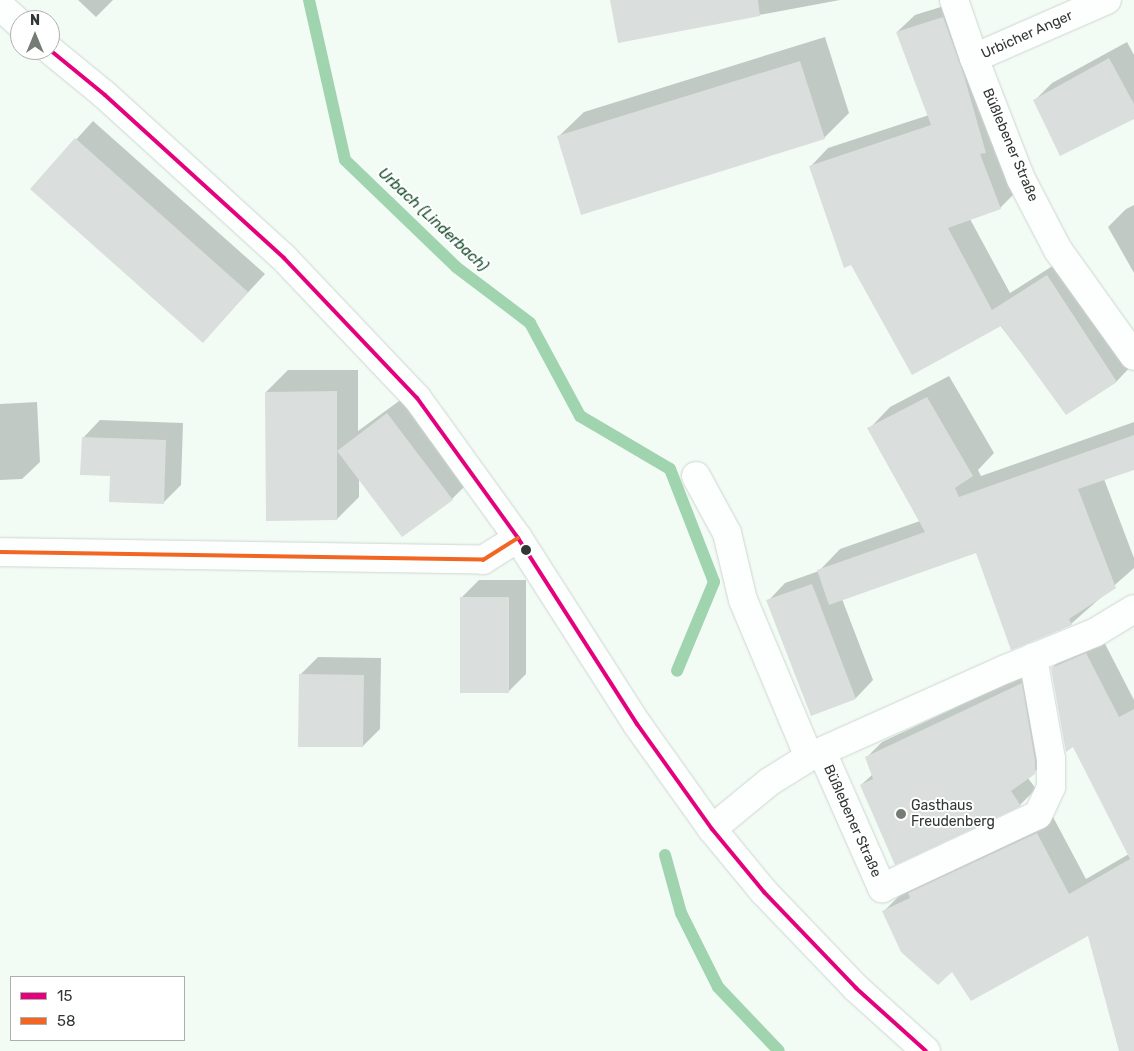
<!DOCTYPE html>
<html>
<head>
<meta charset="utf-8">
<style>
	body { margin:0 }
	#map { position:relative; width:1134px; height:1051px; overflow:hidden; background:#f2fcf5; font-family:Rubik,sans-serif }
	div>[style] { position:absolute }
	.shadow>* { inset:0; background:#0003 }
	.stream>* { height:12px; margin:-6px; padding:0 6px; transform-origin:6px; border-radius:6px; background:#9fd4af }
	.building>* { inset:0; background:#dadedd }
	.roads { filter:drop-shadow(0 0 1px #ced6d0) drop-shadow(0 0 1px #ced6d0) }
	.minor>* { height:28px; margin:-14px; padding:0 14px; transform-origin:14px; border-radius:14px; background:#fdfffe }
	.bus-1>* { height:4px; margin:-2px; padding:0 2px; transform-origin:2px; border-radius:2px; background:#e5007d }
	.bus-2>* { height:4px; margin:-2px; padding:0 2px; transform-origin:2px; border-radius:2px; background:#f26522 }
	.dots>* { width:14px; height:14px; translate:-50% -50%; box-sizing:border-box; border:2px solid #fff; border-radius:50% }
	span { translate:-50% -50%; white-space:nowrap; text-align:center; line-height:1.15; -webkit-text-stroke:4px #fff; paint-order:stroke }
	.street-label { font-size:14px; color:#313732 }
	.poi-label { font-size:14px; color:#313732 }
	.left { translate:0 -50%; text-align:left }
	.water-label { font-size:15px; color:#144a29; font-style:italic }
	.legend { position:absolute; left:10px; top:976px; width:175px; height:65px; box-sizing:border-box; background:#fff; border:1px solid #adafad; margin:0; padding:6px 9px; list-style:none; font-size:15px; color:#313732 }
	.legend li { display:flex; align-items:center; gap:10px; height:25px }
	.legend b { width:25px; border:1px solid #adafad }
	.north { position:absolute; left:10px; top:10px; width:50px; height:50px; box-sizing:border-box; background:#fff; border:1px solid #adafad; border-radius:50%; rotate:0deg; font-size:14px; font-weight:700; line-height:20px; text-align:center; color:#313732 }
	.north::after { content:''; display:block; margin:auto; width:18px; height:22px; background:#757c76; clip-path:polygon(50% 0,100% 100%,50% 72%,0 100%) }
</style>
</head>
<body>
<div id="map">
	<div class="shadow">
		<i style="clip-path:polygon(78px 0,113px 0,96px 17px)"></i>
		<i style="clip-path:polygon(612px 0,840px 0,619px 41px)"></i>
		<i style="clip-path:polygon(960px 1px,1018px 190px,1000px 208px,970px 219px,1010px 293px,1065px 258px,1134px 363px,1117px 381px,1067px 413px,1000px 325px,912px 373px,811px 166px,828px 148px,929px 115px,897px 32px,915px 15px)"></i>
		<i style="clip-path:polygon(825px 37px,849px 113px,824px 138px,558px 137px,584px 112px)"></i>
		<i style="clip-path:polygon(1127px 42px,1134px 55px,1134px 117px,1034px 101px,1052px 83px)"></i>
		<i style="clip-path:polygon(93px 121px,265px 274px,203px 341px,32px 188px)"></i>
		<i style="clip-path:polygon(1134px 205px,1134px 273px,1108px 227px,1126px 209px)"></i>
		<i style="clip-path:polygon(288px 370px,358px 370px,358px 431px,410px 393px,474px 477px,452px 499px,403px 536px,359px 478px,359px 497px,337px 519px,266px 392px)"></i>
		<i style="clip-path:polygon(949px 376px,994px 453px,978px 470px,981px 476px,1134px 422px,1134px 468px,1104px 479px,1134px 558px,1134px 568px,1071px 624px,977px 551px,842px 599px,873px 680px,856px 698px,811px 714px,768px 601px,785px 583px,819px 571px,840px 549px,920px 521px,869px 429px,890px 407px)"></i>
		<i style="clip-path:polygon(37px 402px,40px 462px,22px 479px,0 480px,0 404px)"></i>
		<i style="clip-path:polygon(100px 420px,183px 423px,181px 485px,163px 503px,111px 475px,83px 438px)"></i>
		<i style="clip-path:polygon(479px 580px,526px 580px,526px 674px,509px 691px,461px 598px)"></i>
		<i style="clip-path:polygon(1102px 638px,1134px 700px,1134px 791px,1052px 668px,1068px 652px)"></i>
		<i style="clip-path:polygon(318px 657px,381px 658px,380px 729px,363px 746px,301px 674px)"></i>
		<i style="clip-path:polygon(1037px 669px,1050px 757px,1028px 778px,1036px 789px,1020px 805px,896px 863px,861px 785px,873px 774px,866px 758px,882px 742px)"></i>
		<i style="clip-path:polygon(1053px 817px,1086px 879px,1134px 851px,1134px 1038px,1089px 934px,952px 970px,884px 911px,900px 895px,914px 888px,926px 877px)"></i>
	</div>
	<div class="stream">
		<i style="left:309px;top:0;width:164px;rotate:77.3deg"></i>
		<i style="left:345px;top:160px;width:154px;rotate:43.9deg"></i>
		<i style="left:456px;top:267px;width:93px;rotate:37.1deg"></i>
		<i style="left:530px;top:323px;width:106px;rotate:61.7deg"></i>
		<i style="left:580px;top:416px;width:104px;rotate:30.5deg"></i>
		<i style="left:670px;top:469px;width:121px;rotate:68.7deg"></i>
		<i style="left:714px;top:582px;width:96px;rotate:112.6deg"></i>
		<i style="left:665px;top:855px;width:60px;rotate:74.6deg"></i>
		<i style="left:681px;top:913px;width:83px;rotate:63.4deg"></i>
		<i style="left:718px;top:987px;width:88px;rotate:46.4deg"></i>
	</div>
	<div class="building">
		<i style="clip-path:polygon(610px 0,758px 0,760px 16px,618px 43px)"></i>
		<i style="clip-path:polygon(943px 17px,963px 72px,986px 153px,980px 154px,1001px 209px,948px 228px,992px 310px,1047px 275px,1117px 382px,1066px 415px,1000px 324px,1001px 326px,912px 375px,851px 265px,844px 268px,809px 166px,931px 125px,896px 32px)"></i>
		<i style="clip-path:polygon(1109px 58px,1134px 104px,1134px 119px,1060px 156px,1033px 100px)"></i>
		<i style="clip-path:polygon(800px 61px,825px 139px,581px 215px,557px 136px)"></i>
		<i style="clip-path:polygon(75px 138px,248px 292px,203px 343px,30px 189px)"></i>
		<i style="clip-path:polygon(337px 391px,337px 451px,387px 413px,453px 500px,402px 537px,337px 451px,337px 520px,266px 521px,265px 392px)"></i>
		<i style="clip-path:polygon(927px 397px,973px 476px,955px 488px,959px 497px,1134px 435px,1134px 470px,1078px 489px,1116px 588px,1069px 619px,1072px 625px,1011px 650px,976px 553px,829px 605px,817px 570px,925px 532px,867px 428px)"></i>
		<i style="clip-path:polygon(82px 437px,166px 440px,164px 504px,109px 502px,110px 476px,80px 475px)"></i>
		<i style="clip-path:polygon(812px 584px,856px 699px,811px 716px,766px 600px)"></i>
		<i style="clip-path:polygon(460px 597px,509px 597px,509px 693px,460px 693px)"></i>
		<i style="clip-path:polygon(1086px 653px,1119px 717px,1134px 709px,1134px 1051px,1119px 1051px,1088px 936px,971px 1001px,952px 972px,938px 985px,901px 952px,882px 911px,910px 898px,908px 893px,1037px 833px,1069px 894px,1130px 859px,1073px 747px,1066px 752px,1051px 668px)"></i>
		<i style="clip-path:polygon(299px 674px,364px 675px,363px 747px,298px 747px)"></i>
		<i style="clip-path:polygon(1022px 683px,1035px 760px,1035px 774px,1011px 791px,1021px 806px,895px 865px,860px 785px,873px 779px,865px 757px)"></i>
	</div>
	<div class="roads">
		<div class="minor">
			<i style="left:954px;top:0;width:61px;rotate:71deg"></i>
			<i style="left:974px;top:58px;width:130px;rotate:68.8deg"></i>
			<i style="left:1021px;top:179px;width:80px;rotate:62.5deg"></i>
			<i style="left:1058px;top:250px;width:130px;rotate:54.4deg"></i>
			<i style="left:0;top:6px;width:27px;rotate:42deg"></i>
			<i style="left:50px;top:50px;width:71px;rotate:39.3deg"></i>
			<i style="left:105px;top:95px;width:242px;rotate:42.3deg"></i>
			<i style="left:284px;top:258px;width:193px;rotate:46.5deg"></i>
			<i style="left:417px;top:398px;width:173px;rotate:54.2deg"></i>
			<i style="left:518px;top:538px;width:221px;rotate:57.4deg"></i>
			<i style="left:637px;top:724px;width:129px;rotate:54.5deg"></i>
			<i style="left:712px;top:829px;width:82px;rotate:50.5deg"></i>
			<i style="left:764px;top:892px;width:133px;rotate:46.2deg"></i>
			<i style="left:856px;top:988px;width:94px;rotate:42deg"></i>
			<i style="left:974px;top:58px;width:145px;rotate:-23.6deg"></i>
			<i style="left:696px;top:476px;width:65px;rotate:61.5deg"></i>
			<i style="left:727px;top:533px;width:69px;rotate:76.6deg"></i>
			<i style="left:743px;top:600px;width:170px;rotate:67.2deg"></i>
			<i style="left:0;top:552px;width:483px;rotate:0.9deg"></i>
			<i style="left:483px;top:560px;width:41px;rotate:-32.2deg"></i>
			<i style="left:822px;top:752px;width:149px;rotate:66.2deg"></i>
			<i style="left:882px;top:888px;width:172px;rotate:-25.1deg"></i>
			<i style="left:1038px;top:815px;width:31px;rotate:-65deg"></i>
			<i style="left:1051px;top:787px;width:28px;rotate:-90deg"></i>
			<i style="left:1051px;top:759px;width:103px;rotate:-100.1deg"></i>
			<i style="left:712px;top:829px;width:74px;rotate:-39.5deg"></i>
			<i style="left:769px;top:782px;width:47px;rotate:-32deg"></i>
			<i style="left:809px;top:757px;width:216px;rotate:-24.1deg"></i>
			<i style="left:1006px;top:669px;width:97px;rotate:-22.3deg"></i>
			<i style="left:1096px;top:632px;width:44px;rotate:-31.2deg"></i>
		</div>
	</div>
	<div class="bus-1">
		<i style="left:50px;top:50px;width:71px;rotate:39.3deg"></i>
		<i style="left:105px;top:95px;width:242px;rotate:42.3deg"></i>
		<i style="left:284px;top:258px;width:193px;rotate:46.5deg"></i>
		<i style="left:417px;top:398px;width:173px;rotate:54.2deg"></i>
		<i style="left:518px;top:538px;width:221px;rotate:57.4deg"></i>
		<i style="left:637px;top:724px;width:129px;rotate:54.5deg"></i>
		<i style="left:712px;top:829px;width:82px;rotate:50.5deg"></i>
		<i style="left:764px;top:892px;width:133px;rotate:46.2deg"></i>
		<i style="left:856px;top:988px;width:94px;rotate:42deg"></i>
	</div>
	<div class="bus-2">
		<i style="left:0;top:552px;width:483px;rotate:0.9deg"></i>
		<i style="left:483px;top:560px;width:41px;rotate:-32.2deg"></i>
	</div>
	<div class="dots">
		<i style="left:526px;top:550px;background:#313732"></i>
		<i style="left:901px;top:814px;background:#757c76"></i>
	</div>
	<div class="street-label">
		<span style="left:1027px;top:35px;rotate:-24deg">Urbicher Anger</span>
		<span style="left:1010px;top:145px;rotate:67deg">Büßlebener Straße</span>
		<span style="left:852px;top:821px;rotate:66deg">Büßlebener Straße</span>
	</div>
	<div class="poi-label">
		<span class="left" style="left:911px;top:814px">Gasthaus<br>Freudenberg</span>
	</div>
	<div class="water-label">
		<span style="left:433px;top:220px;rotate:43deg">Urbach (Linderbach)</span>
	</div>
	<ul class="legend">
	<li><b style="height:6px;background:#e5007d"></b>15</li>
	<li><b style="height:6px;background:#f26522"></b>58</li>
	</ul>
	<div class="north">N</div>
</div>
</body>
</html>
